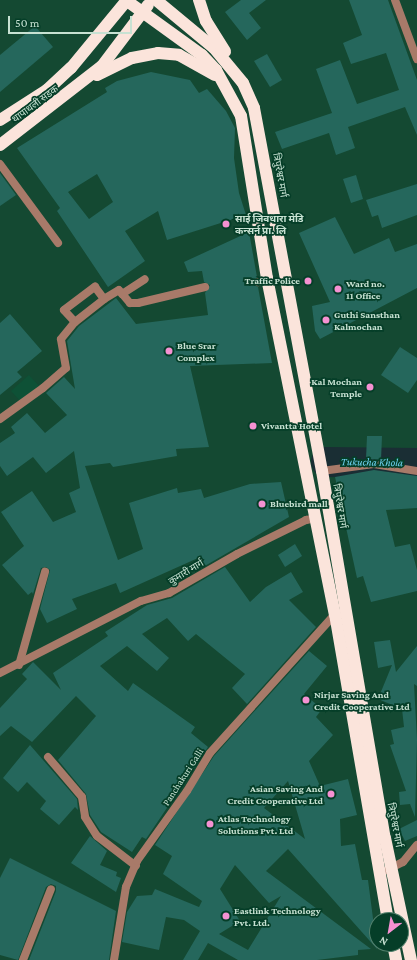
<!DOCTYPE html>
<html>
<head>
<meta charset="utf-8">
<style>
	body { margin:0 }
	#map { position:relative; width:417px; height:960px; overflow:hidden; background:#144932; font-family:"Crimson Pro","Noto Sans Devanagari",serif }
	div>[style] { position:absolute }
	.built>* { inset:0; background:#0e5136 }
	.river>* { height:30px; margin:-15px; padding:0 15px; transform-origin:15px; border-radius:15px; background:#1a2e34 }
	.building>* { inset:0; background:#25675c }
	.lane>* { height:8px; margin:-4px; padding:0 4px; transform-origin:4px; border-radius:4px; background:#a87a69 }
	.street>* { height:8px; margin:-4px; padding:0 4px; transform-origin:4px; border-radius:4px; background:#a87a69 }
	.highway>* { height:12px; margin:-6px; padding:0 6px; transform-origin:6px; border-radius:6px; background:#fbe4db }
	.dots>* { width:11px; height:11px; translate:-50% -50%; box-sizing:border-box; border:2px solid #053e28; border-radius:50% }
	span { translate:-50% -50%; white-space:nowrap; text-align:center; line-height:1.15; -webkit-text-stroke:3.5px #053e28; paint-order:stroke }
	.street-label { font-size:10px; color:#c8e2d3 }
	.poi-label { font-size:10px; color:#c8e2d3; font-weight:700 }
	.left { translate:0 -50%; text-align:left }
	.right { translate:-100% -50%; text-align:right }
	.water-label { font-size:11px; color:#6fd3f2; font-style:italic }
	.north { position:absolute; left:369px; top:912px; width:40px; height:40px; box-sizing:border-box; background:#053e28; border:1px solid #53806c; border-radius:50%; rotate:211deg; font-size:11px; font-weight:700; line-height:16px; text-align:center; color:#c8e2d3 }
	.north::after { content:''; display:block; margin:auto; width:14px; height:18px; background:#f591d2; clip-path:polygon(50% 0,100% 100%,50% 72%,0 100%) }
	.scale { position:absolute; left:8px; top:16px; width:124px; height:18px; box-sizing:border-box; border:2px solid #c8e2d3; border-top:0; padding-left:5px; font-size:12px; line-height:14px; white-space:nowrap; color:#c8e2d3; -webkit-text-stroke:3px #053e28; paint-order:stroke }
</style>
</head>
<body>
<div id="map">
	<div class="built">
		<i style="clip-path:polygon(29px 375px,40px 387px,22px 403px,11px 391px)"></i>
	</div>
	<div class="river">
		<i style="left:326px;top:462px;width:91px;rotate:0.6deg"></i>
	</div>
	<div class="building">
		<i style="clip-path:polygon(241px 0,266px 0,249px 13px,261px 28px,247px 40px,225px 12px)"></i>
		<i style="clip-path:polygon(349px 0,388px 0,417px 80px,417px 135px,405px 107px,348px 127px,355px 148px,336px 155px,329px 133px,282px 149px,275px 132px,332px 113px,316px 69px,340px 60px,357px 104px,399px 90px,386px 53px,351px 64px,343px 43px,362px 35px)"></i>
		<i style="clip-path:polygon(35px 26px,53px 47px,0 92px,0 55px)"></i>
		<i style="clip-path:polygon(267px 54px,282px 80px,270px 87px,254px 61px)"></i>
		<i style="clip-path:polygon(evenodd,151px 72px,190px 80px,199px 93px,207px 89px,226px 111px,235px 128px,234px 158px,239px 193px,246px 215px,167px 240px,158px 211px,125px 231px,145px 261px,108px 287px,57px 211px,60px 208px,17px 148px,107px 92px,105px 88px,117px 81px,151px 72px,97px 174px,113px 202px,89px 219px,68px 192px,97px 174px)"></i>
		<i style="clip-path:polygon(0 173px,16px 195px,0 206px)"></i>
		<i style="clip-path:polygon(356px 175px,363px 199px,351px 203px,343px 179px)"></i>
		<i style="clip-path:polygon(417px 184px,417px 215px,382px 228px,378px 215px,372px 217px,366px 200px)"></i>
		<i style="clip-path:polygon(335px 217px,354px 254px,389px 238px,395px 252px,417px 244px,417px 288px,320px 339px,315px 331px,312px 306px,330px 302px,299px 233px)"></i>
		<i style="clip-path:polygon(249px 232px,257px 277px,253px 284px,258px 287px,272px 363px,190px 366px,209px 447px,176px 449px,177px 456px,113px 467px,110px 463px,85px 466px,118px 560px,143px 549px,129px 503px,177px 488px,178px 493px,201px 489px,204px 498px,250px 484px,281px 482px,289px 517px,203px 567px,198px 558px,120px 593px,116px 583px,72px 599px,77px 609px,47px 623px,40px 609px,50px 570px,46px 567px,41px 568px,33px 594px,32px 592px,28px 595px,2px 565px,24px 546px,1px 512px,32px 491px,53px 522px,76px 512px,69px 493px,80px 488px,74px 451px,46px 473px,33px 457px,7px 476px,0 466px,0 443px,15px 433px,11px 427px,27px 413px,45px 433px,67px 415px,46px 393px,64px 377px,75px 389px,67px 341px,79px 326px,116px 298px,136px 324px,208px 315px,205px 293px,210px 285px,204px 282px,202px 271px,188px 272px,184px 262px)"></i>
		<i style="clip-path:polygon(10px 314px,42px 351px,17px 372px,22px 377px,0 395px,0 323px)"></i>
		<i style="clip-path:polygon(400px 347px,417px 358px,417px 380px,408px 393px,381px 375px)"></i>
		<i style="clip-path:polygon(367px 436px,382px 436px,381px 460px,366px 459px)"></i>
		<i style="clip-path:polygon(374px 470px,417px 476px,417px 508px,386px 510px,395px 547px,410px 544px,417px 570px,417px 591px,371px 602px,363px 576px,357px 578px,335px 477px)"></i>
		<i style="clip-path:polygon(295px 544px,302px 556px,285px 567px,278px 555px)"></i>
		<i style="clip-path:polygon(225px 567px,250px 602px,266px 587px,291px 572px,303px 592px,289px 600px,316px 627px,247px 704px,232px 688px,245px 674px,196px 634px,188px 641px,167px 618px,142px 634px,169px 658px,157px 671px,127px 646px,100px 666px,128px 691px,133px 683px,195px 727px,191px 733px,208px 747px,146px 839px,142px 837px,132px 852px,101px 832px,90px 815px,86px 794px,58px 760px,96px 716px,76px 696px,32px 742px,11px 726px,0 736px,0 708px,27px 679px,22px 674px,33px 662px,61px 690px,53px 673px,108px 636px,105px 632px,147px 605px,172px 598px)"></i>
		<i style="clip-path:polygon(390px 640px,396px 672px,417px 646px,417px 686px,414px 684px,417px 740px,415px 817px,410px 804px,400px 805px,399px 792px,406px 791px,390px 745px,394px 744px,391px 730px,404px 727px,402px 709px,378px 699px,392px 665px,378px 668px,374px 642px)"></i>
		<i style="clip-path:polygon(evenodd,309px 651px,327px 666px,304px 694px,322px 709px,316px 717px,333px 735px,309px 761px,320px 786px,348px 779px,357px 815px,340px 819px,341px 846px,355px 844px,362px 880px,368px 880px,377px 949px,288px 849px,266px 871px,371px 949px,358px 950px,358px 955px,317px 960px,238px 960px,208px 943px,198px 960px,183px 960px,200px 931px,184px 920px,166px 917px,159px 950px,122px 942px,127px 912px,137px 896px,152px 895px,155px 889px,199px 907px,202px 901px,163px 874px,172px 856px,155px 845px,214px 756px,309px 651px,288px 781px,305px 839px,264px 808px,288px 781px,309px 651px,235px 865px,269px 903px,281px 896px,248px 950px,219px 934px,240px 921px,220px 889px,235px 865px)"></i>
		<i style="clip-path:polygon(30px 745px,77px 799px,78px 810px,75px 807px,59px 825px,40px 809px,46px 801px,27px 782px,18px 792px,3px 778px)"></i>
		<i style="clip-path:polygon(417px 820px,417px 836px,405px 841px,399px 829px)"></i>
		<i style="clip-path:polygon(90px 836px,107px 851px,100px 865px,117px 872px,116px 876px,121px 878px,116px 892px,71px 863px)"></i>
		<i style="clip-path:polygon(10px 858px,116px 911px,109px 960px,29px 960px,56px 891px,56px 886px,51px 884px,46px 887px,18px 960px,0 955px,0 878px)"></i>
	</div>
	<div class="lane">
		<i style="left:0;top:164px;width:98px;rotate:53.7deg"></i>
		<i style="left:258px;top:282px;width:10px;rotate:-24deg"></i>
		<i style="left:122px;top:294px;width:27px;rotate:-33deg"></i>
		<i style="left:75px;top:322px;width:16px;rotate:-133deg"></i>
		<i style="left:64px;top:310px;width:39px;rotate:-37deg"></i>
		<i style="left:95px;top:287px;width:15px;rotate:53deg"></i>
		<i style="left:43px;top:388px;width:30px;rotate:-41deg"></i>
		<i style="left:66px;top:368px;width:29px;rotate:-100deg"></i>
		<i style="left:61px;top:339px;width:22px;rotate:-51deg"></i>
		<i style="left:75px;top:322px;width:37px;rotate:-38deg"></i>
		<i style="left:104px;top:299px;width:17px;rotate:-31deg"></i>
		<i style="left:119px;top:290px;width:17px;rotate:50deg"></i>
		<i style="left:130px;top:303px;width:8px"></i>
		<i style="left:138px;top:303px;width:69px;rotate:-13.4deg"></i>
		<i style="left:19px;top:665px;width:97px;rotate:-74.4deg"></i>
		<i style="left:23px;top:960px;width:76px;rotate:-68.5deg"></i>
	</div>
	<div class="street">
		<i style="left:395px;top:0;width:63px;rotate:69.6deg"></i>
		<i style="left:0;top:419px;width:53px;rotate:-35.8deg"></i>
		<i style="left:322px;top:471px;width:52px;rotate:-7.7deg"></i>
		<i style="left:374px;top:464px;width:44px;rotate:9.2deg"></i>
		<i style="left:0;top:673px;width:158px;rotate:-27.1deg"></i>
		<i style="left:141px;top:601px;width:29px;rotate:-16deg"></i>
		<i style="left:169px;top:593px;width:78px;rotate:-29.8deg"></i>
		<i style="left:237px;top:554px;width:77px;rotate:-26.2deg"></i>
		<i style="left:306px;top:520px;width:11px;rotate:-10deg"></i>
		<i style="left:48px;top:757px;width:52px;rotate:49.6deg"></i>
		<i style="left:82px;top:797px;width:20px;rotate:81deg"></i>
		<i style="left:85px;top:817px;width:22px;rotate:58deg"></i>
		<i style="left:97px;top:836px;width:49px;rotate:37.6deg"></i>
		<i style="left:387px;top:870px;width:18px;rotate:-27deg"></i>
		<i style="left:403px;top:862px;width:22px;rotate:-51deg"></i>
		<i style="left:114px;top:960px;width:74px;rotate:-80.7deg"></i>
		<i style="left:126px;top:887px;width:28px;rotate:-67deg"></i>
		<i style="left:137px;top:861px;width:86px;rotate:-54.5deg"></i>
		<i style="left:187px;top:791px;width:44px;rotate:-58.8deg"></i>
		<i style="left:210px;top:753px;width:187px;rotate:-48deg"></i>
	</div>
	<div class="highway">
		<i style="left:156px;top:0;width:75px;rotate:39.6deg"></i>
		<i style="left:214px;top:48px;width:45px;rotate:50.4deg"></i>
		<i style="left:243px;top:83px;width:27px;rotate:66deg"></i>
		<i style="left:254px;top:108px;width:369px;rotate:79.4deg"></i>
		<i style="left:322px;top:471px;width:372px;rotate:80.3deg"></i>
		<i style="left:385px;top:838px;width:125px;rotate:78deg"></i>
		<i style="left:199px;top:0;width:22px;rotate:72deg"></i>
		<i style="left:206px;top:21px;width:36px;rotate:58deg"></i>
		<i style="left:127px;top:1px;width:92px;rotate:35.8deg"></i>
		<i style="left:202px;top:55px;width:21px;rotate:47deg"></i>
		<i style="left:216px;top:70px;width:52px;rotate:61.5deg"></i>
		<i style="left:241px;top:116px;width:164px;rotate:80.9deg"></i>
		<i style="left:267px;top:278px;width:343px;rotate:78.6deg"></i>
		<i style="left:335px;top:614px;width:311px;rotate:80.2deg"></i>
		<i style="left:97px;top:75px;width:39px;rotate:-26deg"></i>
		<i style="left:132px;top:58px;width:26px;rotate:-11deg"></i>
		<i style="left:158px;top:53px;width:21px;rotate:5deg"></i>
		<i style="left:179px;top:55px;width:41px;rotate:29.1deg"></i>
		<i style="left:0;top:120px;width:56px;rotate:-32.6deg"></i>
		<i style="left:47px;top:90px;width:33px;rotate:-43deg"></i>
		<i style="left:71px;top:68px;width:88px;rotate:-50.5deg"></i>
		<i style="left:0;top:145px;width:129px;rotate:-37.8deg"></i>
		<i style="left:102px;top:66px;width:76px;rotate:-53deg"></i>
		<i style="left:393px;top:944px;width:16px;rotate:79deg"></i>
	</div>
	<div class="dots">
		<i style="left:226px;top:224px;background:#f591d2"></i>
		<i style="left:308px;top:281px;background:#f591d2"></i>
		<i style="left:338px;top:289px;background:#f591d2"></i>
		<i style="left:326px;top:320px;background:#f591d2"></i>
		<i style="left:169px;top:351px;background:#f591d2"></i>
		<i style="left:370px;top:387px;background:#f591d2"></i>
		<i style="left:253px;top:426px;background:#f591d2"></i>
		<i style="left:262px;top:504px;background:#f591d2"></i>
		<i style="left:306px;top:700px;background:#f591d2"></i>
		<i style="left:331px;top:794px;background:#f591d2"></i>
		<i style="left:210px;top:824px;background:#f591d2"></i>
		<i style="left:226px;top:916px;background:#f591d2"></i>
	</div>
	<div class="street-label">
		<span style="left:35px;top:104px;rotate:-37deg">थापाथली सडक</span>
		<span style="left:280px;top:175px;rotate:80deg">त्रिपुरेश्वर मार्ग</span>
		<span style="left:340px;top:506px;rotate:81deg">त्रिपुरेश्वर मार्ग</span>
		<span style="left:186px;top:572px;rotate:-31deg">कुमारी मार्ग</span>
		<span style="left:183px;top:777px;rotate:-57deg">Panchakuri Galli</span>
		<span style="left:395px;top:825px;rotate:79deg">त्रिपुरेश्वर मार्ग</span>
	</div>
	<div class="poi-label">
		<span class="left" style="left:235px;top:224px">साई जिवधारा मेडि<br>कन्सर्न प्रा. लि</span>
		<span class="right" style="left:300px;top:281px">Traffic Police</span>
		<span class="left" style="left:346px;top:289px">Ward no.<br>11 Office</span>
		<span class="left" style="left:334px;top:320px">Guthi Sansthan<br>Kalmochan</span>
		<span class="left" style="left:177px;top:351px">Blue Srar<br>Complex</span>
		<span class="right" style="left:362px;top:387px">Kal Mochan<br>Temple</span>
		<span class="left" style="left:261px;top:426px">Vivantta Hotel</span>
		<span class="left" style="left:270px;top:504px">Bluebird mall</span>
		<span class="left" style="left:314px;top:700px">Nirjar Saving And<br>Credit Cooperative Ltd</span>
		<span class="right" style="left:323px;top:794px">Asian Saving And<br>Credit Cooperative Ltd</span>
		<span class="left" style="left:218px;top:824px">Atlas Technology<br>Solutions Pvt. Ltd</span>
		<span class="left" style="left:234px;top:916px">Eastlink Technology<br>Pvt. Ltd.</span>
	</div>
	<div class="water-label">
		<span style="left:372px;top:462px;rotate:1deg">Tukucha Khola</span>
	</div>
	<div class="north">N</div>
	<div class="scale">50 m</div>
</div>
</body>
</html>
